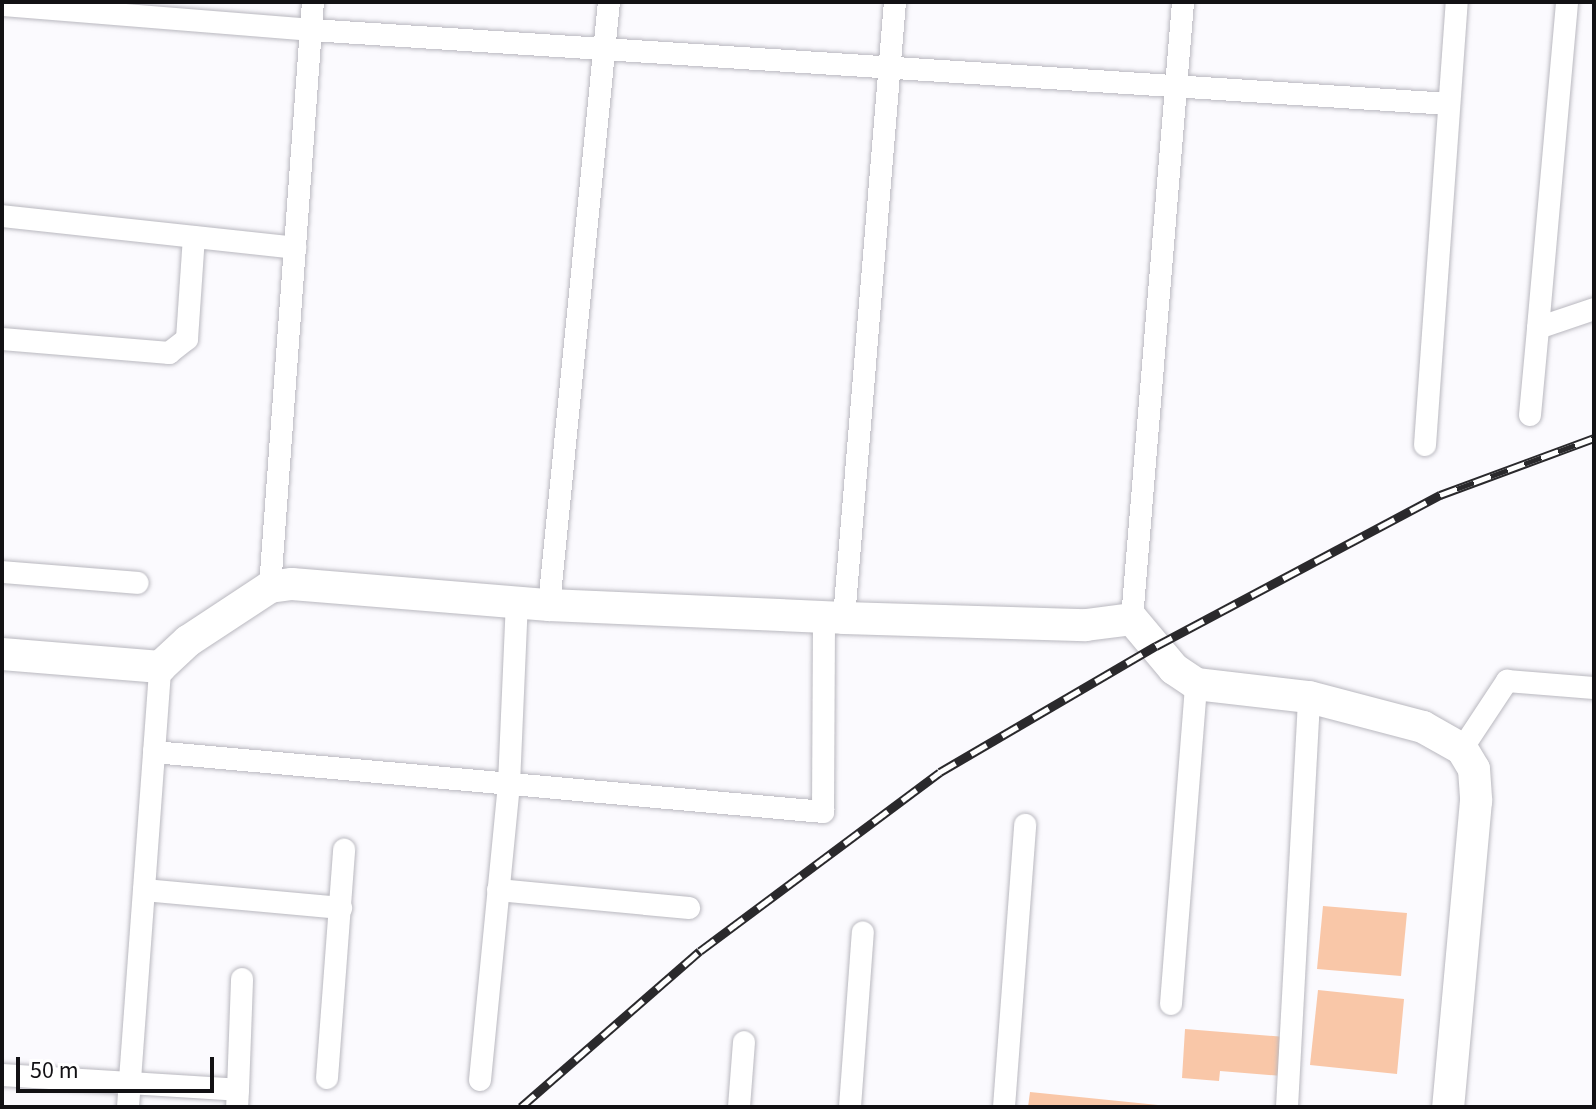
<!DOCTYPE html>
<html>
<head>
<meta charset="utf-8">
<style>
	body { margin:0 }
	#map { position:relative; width:1596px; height:1109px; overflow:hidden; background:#fbfafe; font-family:"Source Sans 3",sans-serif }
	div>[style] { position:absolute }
	.building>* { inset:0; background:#f9c7a8 }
	.roads { filter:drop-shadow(0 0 2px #b9b8bf) drop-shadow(0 0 2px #b9b8bf) }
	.street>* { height:22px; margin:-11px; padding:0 11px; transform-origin:11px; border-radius:11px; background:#fff }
	.secondary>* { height:32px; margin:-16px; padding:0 16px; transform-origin:16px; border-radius:16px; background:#fff }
	.rail>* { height:9px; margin-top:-4.5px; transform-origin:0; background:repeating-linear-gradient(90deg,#fff 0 18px,#2a292c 0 36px); box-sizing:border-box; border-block:2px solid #2a292c }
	span { translate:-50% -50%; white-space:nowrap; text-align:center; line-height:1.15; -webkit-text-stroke:8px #fff; paint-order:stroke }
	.frame { position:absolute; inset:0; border:4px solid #121114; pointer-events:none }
	.scale { position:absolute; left:16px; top:1057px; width:198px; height:36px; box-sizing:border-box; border:4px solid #121114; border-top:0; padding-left:10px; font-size:24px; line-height:28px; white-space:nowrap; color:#121114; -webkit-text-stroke:6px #fff; paint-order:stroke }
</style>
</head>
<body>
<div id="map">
	<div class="building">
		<i style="clip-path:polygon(1323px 906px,1407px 913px,1401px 976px,1317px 969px)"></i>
		<i style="clip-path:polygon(1318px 990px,1404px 999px,1397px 1074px,1310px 1065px)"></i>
		<i style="clip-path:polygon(1185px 1029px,1286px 1037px,1283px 1076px,1220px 1071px,1219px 1081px,1182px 1078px)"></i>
		<i style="clip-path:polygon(1030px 1092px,1158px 1105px,1158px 1107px,1028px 1107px)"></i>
	</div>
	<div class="roads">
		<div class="street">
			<i style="left:2px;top:5px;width:310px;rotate:4.6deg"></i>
			<i style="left:311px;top:30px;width:1139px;rotate:3.72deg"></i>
			<i style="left:2px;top:216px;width:295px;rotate:6.2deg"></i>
			<i style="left:1538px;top:328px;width:327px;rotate:-84.9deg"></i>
			<i style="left:2px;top:339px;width:168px;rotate:4.8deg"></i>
			<i style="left:169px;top:353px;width:23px;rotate:-38deg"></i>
			<i style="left:187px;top:339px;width:102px;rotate:-86.1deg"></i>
			<i style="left:1530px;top:415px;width:87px;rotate:-84.7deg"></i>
			<i style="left:1538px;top:328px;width:59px;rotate:-18.7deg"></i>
			<i style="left:1425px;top:445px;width:444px;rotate:-85.9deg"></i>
			<i style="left:2px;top:572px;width:136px;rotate:4.6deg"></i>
			<i style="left:270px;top:587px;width:587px;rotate:-85.8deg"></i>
			<i style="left:549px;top:605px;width:606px;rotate:-84.32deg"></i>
			<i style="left:844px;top:618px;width:618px;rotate:-85.27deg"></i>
			<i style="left:1132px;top:619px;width:619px;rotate:-85.27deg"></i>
			<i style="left:1462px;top:749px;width:82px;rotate:-56.5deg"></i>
			<i style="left:1507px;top:681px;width:87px;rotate:4.6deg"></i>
			<i style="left:154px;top:752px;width:672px;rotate:5.12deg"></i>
			<i style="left:823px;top:812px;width:195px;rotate:-89.7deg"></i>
			<i style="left:144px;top:890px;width:198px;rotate:5.2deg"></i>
			<i style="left:498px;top:890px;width:192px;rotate:5.4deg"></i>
			<i style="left:1171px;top:1004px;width:321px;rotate:-85.5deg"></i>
			<i style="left:2px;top:1075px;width:236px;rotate:3.6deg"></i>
			<i style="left:238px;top:1090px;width:17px;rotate:93deg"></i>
			<i style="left:327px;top:1078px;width:229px;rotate:-85.7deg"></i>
			<i style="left:480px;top:1080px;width:297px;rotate:-84.4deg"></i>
			<i style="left:509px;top:784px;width:182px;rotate:-87.5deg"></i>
			<i style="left:238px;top:1090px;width:111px;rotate:-87.9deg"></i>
			<i style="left:128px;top:1107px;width:441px;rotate:-85.8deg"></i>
			<i style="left:739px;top:1107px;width:65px;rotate:-85.6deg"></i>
			<i style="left:850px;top:1107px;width:175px;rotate:-85.8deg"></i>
			<i style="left:1004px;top:1107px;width:283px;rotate:-85.7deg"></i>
			<i style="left:1287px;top:1107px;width:411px;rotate:-86.9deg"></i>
		</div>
		<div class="secondary">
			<i style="left:2px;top:654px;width:159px;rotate:4.7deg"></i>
			<i style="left:160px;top:667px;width:38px;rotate:-43deg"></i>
			<i style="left:188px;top:641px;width:98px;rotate:-33.4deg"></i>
			<i style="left:270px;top:587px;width:22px;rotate:-8deg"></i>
			<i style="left:292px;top:584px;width:258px;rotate:4.7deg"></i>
			<i style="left:549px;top:605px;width:295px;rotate:2.5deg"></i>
			<i style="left:844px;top:618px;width:242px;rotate:1.7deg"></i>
			<i style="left:1086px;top:625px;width:46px;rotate:-7.4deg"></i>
			<i style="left:1132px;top:619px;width:65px;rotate:50deg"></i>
			<i style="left:1174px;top:669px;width:27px;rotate:34deg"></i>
			<i style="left:1196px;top:684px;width:114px;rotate:6.6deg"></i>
			<i style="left:1309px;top:697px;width:118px;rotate:14.7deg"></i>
			<i style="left:1423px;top:727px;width:45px;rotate:29.4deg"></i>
			<i style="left:1462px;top:749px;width:23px;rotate:59deg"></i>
			<i style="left:1474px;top:769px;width:32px;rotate:86deg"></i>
			<i style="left:1476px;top:801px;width:307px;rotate:95.2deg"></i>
		</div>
	</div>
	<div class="rail">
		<i style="left:521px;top:1107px;width:237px;rotate:-41.1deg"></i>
		<i style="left:700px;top:951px;width:299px;rotate:-36.7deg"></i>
		<i style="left:940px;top:772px;width:250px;rotate:-30.3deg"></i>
		<i style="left:1156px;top:646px;width:322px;rotate:-28deg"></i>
		<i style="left:1440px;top:495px;width:164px;rotate:-20.3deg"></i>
	</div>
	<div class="frame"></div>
	<div class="scale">50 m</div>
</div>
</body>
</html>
